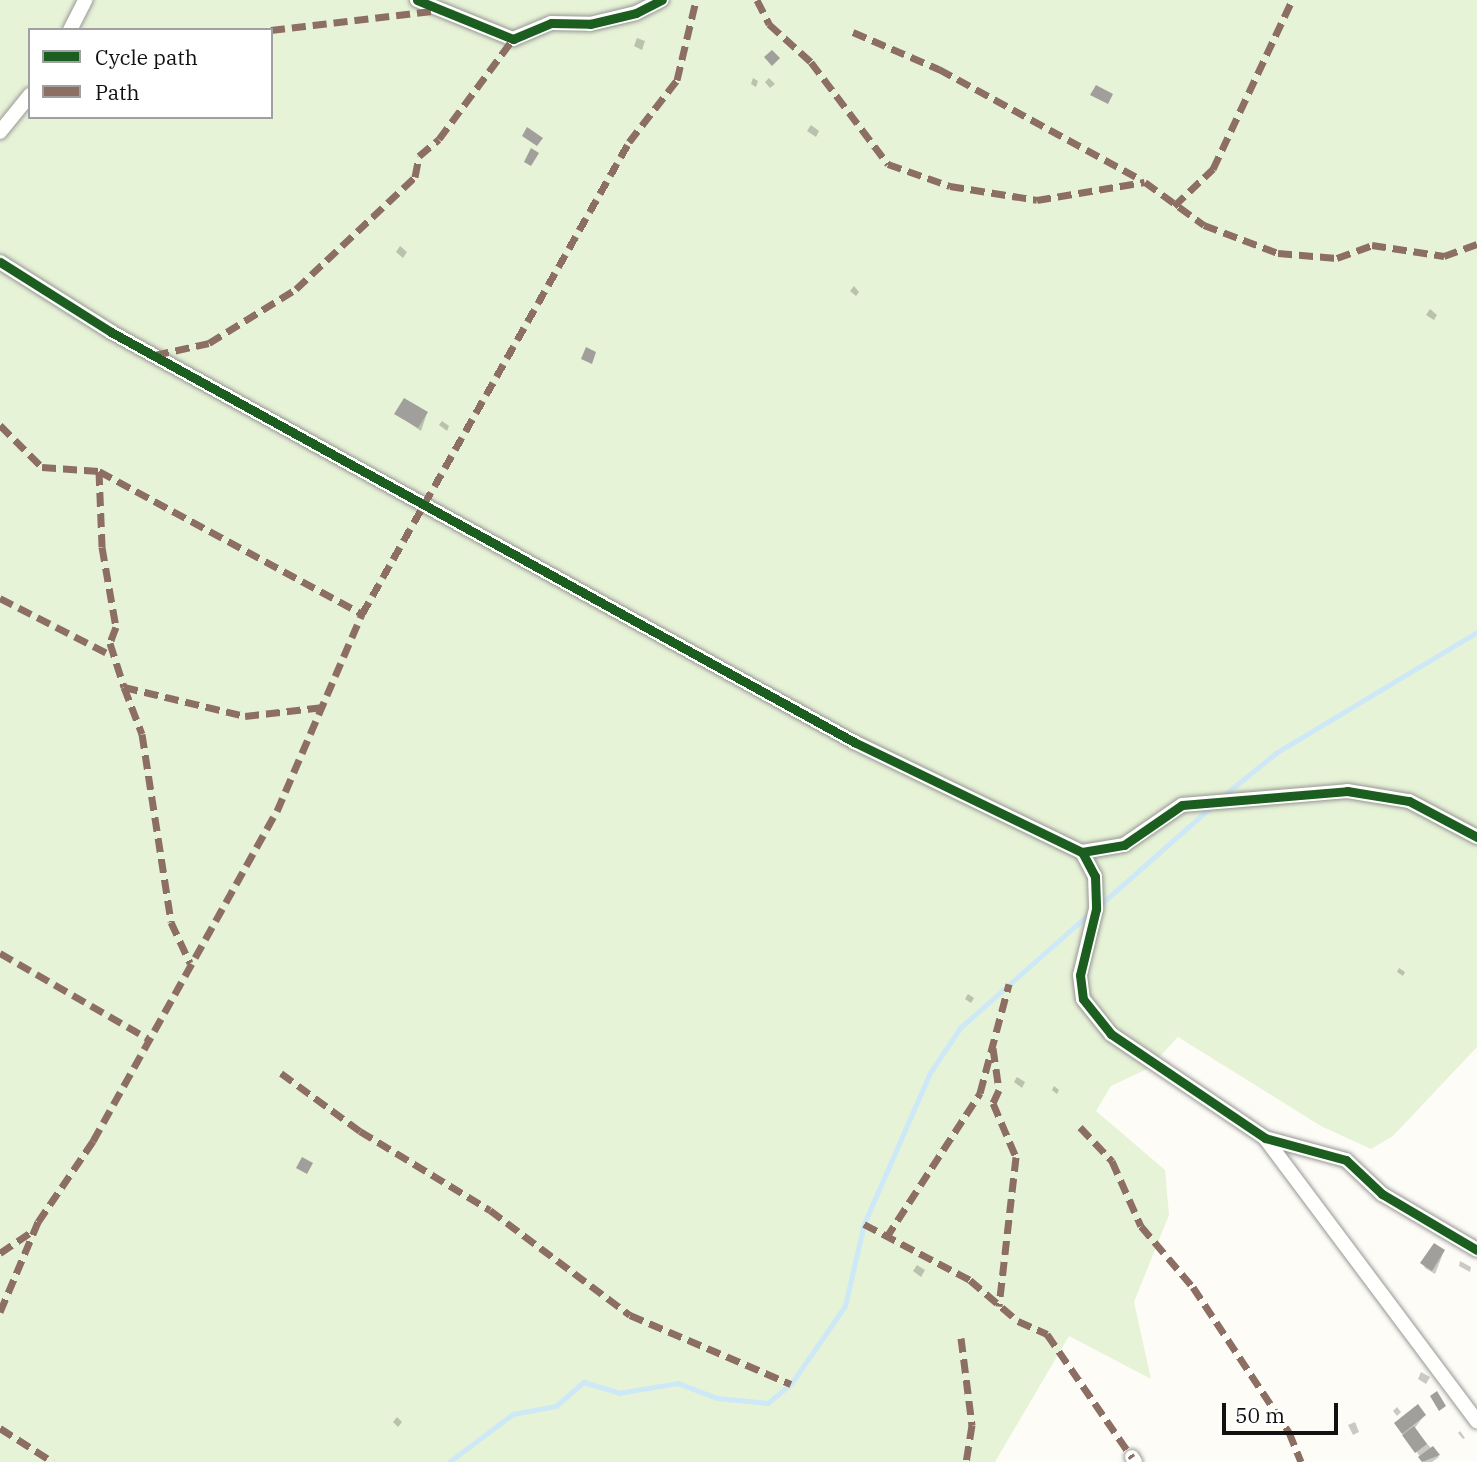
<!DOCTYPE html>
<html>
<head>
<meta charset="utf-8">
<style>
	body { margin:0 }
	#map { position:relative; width:1477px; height:1462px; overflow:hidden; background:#fdfcf7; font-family:"IBM Plex Serif",serif }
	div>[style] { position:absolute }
	.green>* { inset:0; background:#e7f3d7 }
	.shadow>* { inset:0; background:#0003 }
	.stream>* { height:4.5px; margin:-2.25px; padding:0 2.25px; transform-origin:2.25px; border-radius:2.25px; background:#cde8f7 }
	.building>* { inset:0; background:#a19f9c }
	.roads { filter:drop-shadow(0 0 2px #979795) drop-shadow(0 0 2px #979795) }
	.street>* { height:14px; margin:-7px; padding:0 7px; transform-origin:7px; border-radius:7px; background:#fffffe }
	.quiet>* { height:7px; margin-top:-3.5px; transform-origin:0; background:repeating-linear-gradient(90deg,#8d6e63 0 14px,transparent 0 21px) }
	.cycleway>* { height:9px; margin:-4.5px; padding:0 4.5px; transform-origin:4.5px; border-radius:4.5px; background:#1b5e20 }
	span { translate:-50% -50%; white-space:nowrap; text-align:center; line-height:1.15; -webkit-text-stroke:7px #fff; paint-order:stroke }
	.legend { position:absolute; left:28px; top:28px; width:245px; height:91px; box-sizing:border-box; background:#fff; border:2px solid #a0a0a0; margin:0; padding:9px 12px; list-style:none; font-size:21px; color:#111 }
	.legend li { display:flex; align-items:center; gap:14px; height:35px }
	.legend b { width:35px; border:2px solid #a0a0a0 }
	.scale { position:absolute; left:1222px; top:1403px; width:116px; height:32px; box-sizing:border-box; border:4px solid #111; border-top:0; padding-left:9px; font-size:21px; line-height:24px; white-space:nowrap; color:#111; -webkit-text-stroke:5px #fff; paint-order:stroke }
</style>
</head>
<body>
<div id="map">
	<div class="green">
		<i style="clip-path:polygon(evenodd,0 0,1477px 0,1477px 1047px,1393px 1136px,1371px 1149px,1321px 1126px,1178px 1037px,1149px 1068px,1111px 1086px,1096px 1111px,1165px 1170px,1169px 1215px,1134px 1302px,1151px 1379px,1069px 1336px,995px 1462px,0 1462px,0 0,30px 30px,271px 30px,271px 117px,30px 117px,30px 30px)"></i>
	</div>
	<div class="shadow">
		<i style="clip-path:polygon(637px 38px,645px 41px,642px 50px,634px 46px)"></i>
		<i style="clip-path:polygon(753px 78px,758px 81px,756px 87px,751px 84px)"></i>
		<i style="clip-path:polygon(769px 78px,775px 84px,770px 88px,765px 82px)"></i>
		<i style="clip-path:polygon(811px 125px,819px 131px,816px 137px,807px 131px)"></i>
		<i style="clip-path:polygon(400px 246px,407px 252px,403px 258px,396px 252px)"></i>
		<i style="clip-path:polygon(854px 286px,859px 292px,856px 296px,850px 291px)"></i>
		<i style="clip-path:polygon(1430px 309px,1437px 315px,1434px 320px,1426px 315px)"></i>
		<i style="clip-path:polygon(427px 413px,421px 431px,396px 414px)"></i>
		<i style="clip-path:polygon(442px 421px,449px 426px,447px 431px,439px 425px)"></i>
		<i style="clip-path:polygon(1399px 968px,1405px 972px,1403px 976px,1397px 972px)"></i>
		<i style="clip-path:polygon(968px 994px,974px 998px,971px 1003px,965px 999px)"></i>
		<i style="clip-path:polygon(1017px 1077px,1025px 1082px,1022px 1088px,1014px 1082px)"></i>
		<i style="clip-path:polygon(1054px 1086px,1059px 1090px,1057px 1094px,1052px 1090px)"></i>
		<i style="clip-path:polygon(1444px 1251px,1435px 1274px,1425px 1268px,1423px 1264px)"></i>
		<i style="clip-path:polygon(1460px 1261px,1471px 1267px,1470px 1272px,1459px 1266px)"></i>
		<i style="clip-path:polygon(917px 1265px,925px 1270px,921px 1277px,913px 1271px)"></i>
		<i style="clip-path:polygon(1421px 1372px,1430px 1377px,1426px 1384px,1418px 1379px)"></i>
		<i style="clip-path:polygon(1397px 1407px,1401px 1412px,1397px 1416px,1393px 1411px)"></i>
		<i style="clip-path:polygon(1424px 1416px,1414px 1429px,1439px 1457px,1432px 1462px,1424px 1462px,1398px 1427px)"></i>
		<i style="clip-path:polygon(397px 1417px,402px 1422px,398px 1427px,393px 1422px)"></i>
		<i style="clip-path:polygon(1355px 1422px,1359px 1432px,1353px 1435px,1348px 1425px)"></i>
		<i style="clip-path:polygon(1460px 1431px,1465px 1438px,1463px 1439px,1458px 1433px)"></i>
	</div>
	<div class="stream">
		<i style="left:1223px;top:796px;width:68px;rotate:-39.1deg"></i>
		<i style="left:1276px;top:753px;width:235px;rotate:-31deg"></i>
		<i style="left:1100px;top:905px;width:148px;rotate:-41.4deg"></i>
		<i style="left:449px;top:1462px;width:80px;rotate:-36.9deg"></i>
		<i style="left:513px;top:1414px;width:44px;rotate:-10.5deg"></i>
		<i style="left:556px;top:1406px;width:37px;rotate:-41deg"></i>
		<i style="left:584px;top:1382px;width:37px;rotate:17deg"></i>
		<i style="left:619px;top:1393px;width:60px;rotate:-9.6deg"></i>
		<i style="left:678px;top:1383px;width:42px;rotate:21deg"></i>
		<i style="left:717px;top:1398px;width:51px;rotate:5.6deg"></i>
		<i style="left:768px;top:1403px;width:30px;rotate:-40deg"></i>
		<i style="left:791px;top:1384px;width:95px;rotate:-55.3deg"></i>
		<i style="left:845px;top:1306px;width:84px;rotate:-77deg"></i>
		<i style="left:864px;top:1224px;width:165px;rotate:-66.4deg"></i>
		<i style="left:930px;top:1073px;width:54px;rotate:-56.3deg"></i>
		<i style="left:960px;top:1028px;width:174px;rotate:-41.5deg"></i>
	</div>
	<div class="building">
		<i style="clip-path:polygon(772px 50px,780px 58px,772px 66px,764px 57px)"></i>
		<i style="clip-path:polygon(1096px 85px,1113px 94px,1108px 104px,1090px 95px)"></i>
		<i style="clip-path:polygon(527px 127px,543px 138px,537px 146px,522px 136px)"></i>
		<i style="clip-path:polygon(531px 148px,539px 153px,531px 166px,524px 162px)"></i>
		<i style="clip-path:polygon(586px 347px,596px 352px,592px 364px,581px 359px)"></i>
		<i style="clip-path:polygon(404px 398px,428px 412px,418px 428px,394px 414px)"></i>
		<i style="clip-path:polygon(302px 1157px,313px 1163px,307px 1174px,296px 1168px)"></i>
		<i style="clip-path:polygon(1434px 1243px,1445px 1250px,1432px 1271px,1420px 1263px)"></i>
		<i style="clip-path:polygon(1437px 1391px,1446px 1406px,1439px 1411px,1430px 1396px)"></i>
		<i style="clip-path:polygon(1418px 1404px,1426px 1415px,1402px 1434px,1394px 1423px)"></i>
		<i style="clip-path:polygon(1414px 1426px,1427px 1444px,1415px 1453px,1402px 1435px)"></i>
		<i style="clip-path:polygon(1433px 1446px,1440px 1455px,1422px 1462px,1418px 1457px)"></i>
	</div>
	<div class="roads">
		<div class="street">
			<i style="left:417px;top:0;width:104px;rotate:22.1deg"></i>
			<i style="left:513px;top:39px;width:41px;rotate:-22.8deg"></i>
			<i style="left:551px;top:23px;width:39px;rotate:1deg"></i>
			<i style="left:590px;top:24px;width:47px;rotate:-13.4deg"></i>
			<i style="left:636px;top:13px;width:29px;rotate:-27deg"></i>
			<i style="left:70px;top:30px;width:34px;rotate:-63deg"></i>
			<i style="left:0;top:132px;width:48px;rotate:-51deg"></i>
			<i style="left:0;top:262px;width:131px;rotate:32.2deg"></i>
			<i style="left:111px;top:332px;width:849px;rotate:28.89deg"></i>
			<i style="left:854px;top:742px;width:253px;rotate:25.8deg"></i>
			<i style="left:1082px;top:852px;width:27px;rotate:62deg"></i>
			<i style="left:1095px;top:876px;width:33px;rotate:88deg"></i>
			<i style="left:1096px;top:909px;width:68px;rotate:103.6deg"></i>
			<i style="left:1080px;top:975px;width:24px;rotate:83deg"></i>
			<i style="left:1083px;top:999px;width:45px;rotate:51.3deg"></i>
			<i style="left:1111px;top:1034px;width:186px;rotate:34deg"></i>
			<i style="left:1265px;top:1138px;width:84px;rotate:15.2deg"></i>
			<i style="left:1346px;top:1160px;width:50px;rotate:43.4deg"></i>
			<i style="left:1382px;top:1194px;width:110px;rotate:30.5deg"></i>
			<i style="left:1082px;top:852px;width:43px;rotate:-9.5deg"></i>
			<i style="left:1124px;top:845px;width:70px;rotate:-34.6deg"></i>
			<i style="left:1182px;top:805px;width:166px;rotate:-4.8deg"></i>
			<i style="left:1347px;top:791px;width:63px;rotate:9.2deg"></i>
			<i style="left:1409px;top:801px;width:77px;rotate:27.9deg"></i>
			<i style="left:1265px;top:1138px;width:354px;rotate:53.2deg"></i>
			<i style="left:1132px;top:1457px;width:6px;rotate:59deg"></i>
		</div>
	</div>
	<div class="quiet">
		<i style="left:757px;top:0;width:27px;rotate:63deg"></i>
		<i style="left:769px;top:24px;width:57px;rotate:42.1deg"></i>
		<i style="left:811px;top:62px;width:128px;rotate:53deg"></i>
		<i style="left:888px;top:164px;width:66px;rotate:19.5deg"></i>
		<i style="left:950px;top:186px;width:88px;rotate:9.1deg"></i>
		<i style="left:1037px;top:200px;width:109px;rotate:-9.5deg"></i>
		<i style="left:1145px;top:182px;width:73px;rotate:36.1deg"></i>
		<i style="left:1204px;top:225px;width:79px;rotate:20.7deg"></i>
		<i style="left:1278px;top:253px;width:59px;rotate:4.8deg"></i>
		<i style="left:1337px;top:258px;width:37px;rotate:-20deg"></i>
		<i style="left:1372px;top:245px;width:73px;rotate:8.7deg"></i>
		<i style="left:1444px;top:256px;width:35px;rotate:-20deg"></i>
		<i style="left:271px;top:30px;width:162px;rotate:-6.7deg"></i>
		<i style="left:853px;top:32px;width:94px;rotate:23.3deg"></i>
		<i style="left:939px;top:69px;width:231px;rotate:28.7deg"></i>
		<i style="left:1174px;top:206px;width:54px;rotate:-43.5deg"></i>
		<i style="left:1213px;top:169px;width:187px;rotate:-64.9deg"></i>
		<i style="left:155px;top:355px;width:55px;rotate:-12.5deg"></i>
		<i style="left:209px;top:343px;width:102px;rotate:-31.8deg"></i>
		<i style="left:296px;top:289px;width:163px;rotate:-43.3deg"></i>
		<i style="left:415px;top:177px;width:21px;rotate:-79deg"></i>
		<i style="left:419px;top:156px;width:26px;rotate:-40deg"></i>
		<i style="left:439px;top:139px;width:124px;rotate:-53.5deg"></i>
		<i style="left:0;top:425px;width:59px;rotate:45deg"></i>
		<i style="left:42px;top:467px;width:57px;rotate:4deg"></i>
		<i style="left:99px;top:471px;width:299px;rotate:28.5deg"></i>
		<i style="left:99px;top:471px;width:76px;rotate:87.7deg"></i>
		<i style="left:102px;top:547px;width:81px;rotate:80.1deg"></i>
		<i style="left:116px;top:627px;width:17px;rotate:111deg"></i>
		<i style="left:110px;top:643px;width:46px;rotate:72.3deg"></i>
		<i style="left:124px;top:687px;width:124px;rotate:13.5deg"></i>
		<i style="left:245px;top:716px;width:79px;rotate:-6.6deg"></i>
		<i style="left:0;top:598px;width:125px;rotate:27.2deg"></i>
		<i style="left:124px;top:687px;width:50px;rotate:69deg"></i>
		<i style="left:142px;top:734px;width:190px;rotate:81.2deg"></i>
		<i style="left:171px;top:922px;width:45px;rotate:65.1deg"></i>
		<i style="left:0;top:953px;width:170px;rotate:30deg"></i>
		<i style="left:993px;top:1048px;width:42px;rotate:81.9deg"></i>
		<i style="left:999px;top:1090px;width:14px;rotate:115deg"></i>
		<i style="left:993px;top:1103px;width:59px;rotate:66.9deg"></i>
		<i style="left:1016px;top:1157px;width:150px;rotate:96.5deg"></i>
		<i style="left:281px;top:1073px;width:98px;rotate:36.3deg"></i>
		<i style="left:360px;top:1131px;width:152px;rotate:31.3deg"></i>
		<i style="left:490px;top:1210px;width:175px;rotate:36.9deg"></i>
		<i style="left:630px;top:1315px;width:175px;rotate:23.2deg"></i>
		<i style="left:1080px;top:1127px;width:47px;rotate:46.7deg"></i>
		<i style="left:1112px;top:1161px;width:71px;rotate:66deg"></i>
		<i style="left:1141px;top:1226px;width:80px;rotate:49.6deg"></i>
		<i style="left:1193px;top:1287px;width:174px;rotate:56.5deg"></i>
		<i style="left:1289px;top:1432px;width:32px;rotate:68deg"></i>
		<i style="left:864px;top:1224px;width:120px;rotate:27.8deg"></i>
		<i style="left:970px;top:1280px;width:63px;rotate:40.5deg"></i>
		<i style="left:1018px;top:1321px;width:32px;rotate:24deg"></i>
		<i style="left:1047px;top:1334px;width:150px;rotate:55.4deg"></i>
		<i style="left:886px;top:1238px;width:173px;rotate:-57deg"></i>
		<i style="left:980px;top:1093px;width:113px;rotate:-75.1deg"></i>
		<i style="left:0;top:1253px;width:40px;rotate:-34deg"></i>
		<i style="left:0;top:1312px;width:98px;rotate:-67.1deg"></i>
		<i style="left:38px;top:1222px;width:98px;rotate:-55.8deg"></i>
		<i style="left:93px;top:1141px;width:378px;rotate:-60.9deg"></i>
		<i style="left:277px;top:811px;width:215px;rotate:-66.7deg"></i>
		<i style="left:362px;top:614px;width:542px;rotate:-60.5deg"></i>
		<i style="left:629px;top:142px;width:78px;rotate:-52.3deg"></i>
		<i style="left:677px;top:80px;width:82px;rotate:-76.6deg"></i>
		<i style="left:961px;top:1338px;width:88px;rotate:82.8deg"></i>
		<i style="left:972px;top:1425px;width:37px;rotate:99deg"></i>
		<i style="left:0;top:1428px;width:63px;rotate:32.7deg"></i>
	</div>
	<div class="cycleway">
		<i style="left:417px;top:0;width:104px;rotate:22.1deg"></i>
		<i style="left:513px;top:39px;width:41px;rotate:-22.8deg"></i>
		<i style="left:551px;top:23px;width:39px;rotate:1deg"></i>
		<i style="left:590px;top:24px;width:47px;rotate:-13.4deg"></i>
		<i style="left:636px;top:13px;width:29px;rotate:-27deg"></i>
		<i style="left:0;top:262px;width:131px;rotate:32.2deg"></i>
		<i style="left:111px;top:332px;width:849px;rotate:28.89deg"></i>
		<i style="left:854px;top:742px;width:253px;rotate:25.8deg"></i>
		<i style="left:1082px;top:852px;width:27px;rotate:62deg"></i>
		<i style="left:1095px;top:876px;width:33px;rotate:88deg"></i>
		<i style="left:1096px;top:909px;width:68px;rotate:103.6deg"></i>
		<i style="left:1080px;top:975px;width:24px;rotate:83deg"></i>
		<i style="left:1083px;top:999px;width:45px;rotate:51.3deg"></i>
		<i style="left:1111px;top:1034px;width:186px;rotate:34deg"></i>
		<i style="left:1265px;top:1138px;width:84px;rotate:15.2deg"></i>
		<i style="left:1346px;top:1160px;width:50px;rotate:43.4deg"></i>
		<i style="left:1382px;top:1194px;width:110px;rotate:30.5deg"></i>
		<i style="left:1082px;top:852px;width:43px;rotate:-9.5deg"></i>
		<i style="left:1124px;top:845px;width:70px;rotate:-34.6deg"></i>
		<i style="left:1182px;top:805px;width:166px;rotate:-4.8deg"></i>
		<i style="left:1347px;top:791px;width:63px;rotate:9.2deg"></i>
		<i style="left:1409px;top:801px;width:77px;rotate:27.9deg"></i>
	</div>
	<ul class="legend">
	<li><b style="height:9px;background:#1b5e20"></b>Cycle path</li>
	<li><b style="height:9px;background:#8d6e63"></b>Path</li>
	</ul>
	<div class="scale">50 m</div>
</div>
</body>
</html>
